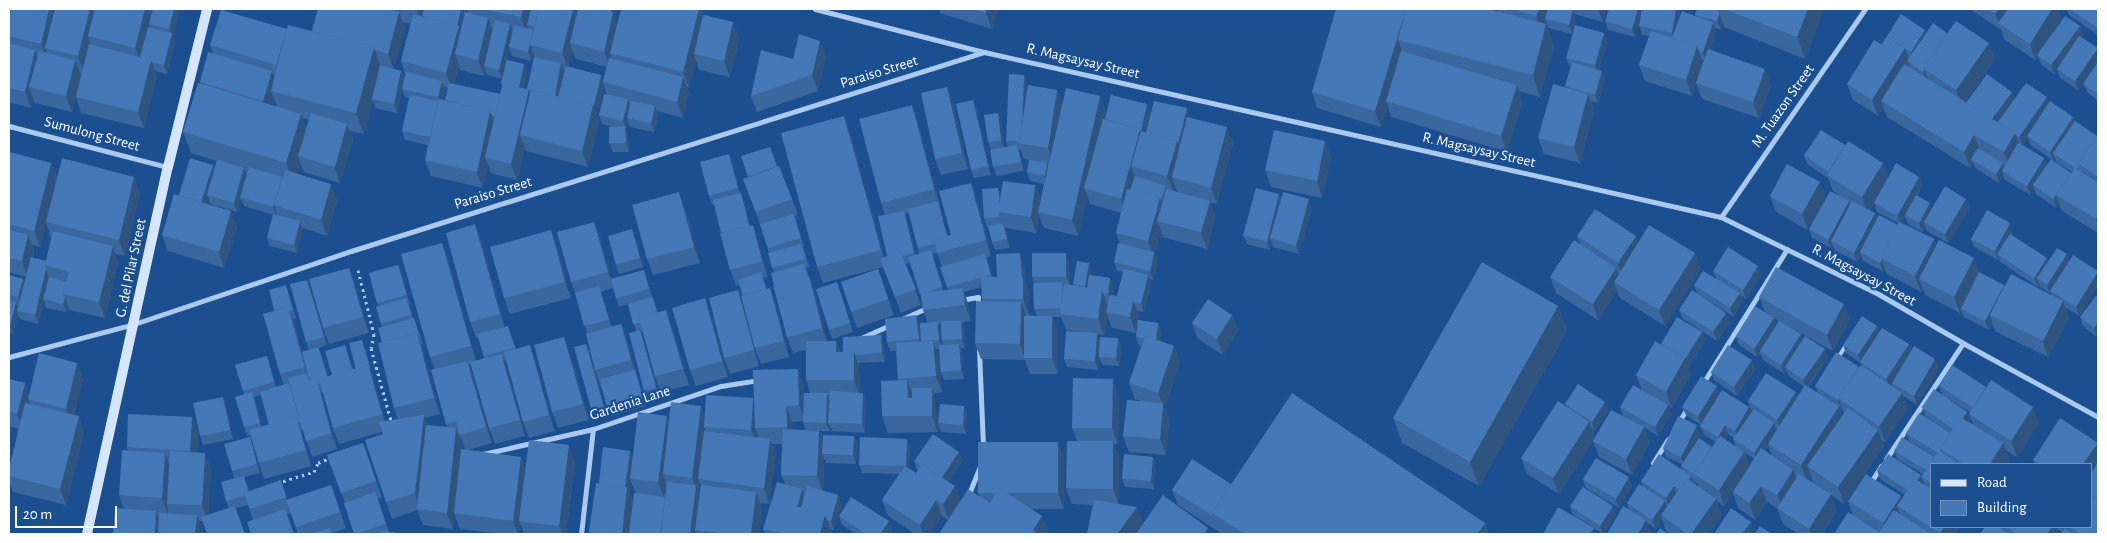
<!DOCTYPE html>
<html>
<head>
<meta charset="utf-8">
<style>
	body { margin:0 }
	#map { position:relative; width:2107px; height:543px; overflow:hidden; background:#1b4f8f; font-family:"Alegreya Sans",sans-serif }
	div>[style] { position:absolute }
	.path>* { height:3px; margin-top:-1.5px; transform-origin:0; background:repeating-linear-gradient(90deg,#a9c9ee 0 2.5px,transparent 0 6.5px) }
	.lane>* { height:4px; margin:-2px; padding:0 2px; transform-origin:2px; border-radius:2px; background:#a9c9ee }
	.street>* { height:5px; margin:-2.5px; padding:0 2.5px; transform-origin:2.5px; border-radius:2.5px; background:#a9c9ee }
	.secondary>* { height:10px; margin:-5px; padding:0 5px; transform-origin:5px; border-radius:5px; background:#d6e6fa }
	.wall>* { inset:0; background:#3a679d }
	.shaded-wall>* { inset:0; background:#305480 }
	.building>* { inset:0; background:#4478b7 }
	span { translate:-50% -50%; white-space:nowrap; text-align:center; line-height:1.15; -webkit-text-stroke:4.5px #1b4f8f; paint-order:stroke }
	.street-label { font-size:15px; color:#fff }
	.frame { position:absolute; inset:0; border:10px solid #fff; pointer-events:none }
	.legend { position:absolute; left:1930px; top:463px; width:162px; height:65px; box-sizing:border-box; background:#1b4f8f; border:1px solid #7695bc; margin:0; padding:6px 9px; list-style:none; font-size:15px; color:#fff }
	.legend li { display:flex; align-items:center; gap:10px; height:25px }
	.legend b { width:25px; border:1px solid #7695bc }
	.scale { position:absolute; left:15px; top:506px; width:102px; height:22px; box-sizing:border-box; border:2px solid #fff; border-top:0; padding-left:6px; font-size:15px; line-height:18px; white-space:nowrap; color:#fff; -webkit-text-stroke:4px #1b4f8f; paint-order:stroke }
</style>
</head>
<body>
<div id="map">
	<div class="path">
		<i style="left:358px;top:270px;width:66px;rotate:76deg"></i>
		<i style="left:374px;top:334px;width:14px;rotate:102deg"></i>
		<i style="left:371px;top:348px;width:79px;rotate:74.6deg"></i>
		<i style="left:277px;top:483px;width:39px;rotate:-17deg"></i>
		<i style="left:314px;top:472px;width:10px;rotate:-66deg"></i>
		<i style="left:318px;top:463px;width:15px;rotate:-23deg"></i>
	</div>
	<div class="lane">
		<i style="left:1838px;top:358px;width:15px;rotate:-58deg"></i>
	</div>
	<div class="street">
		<i style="left:815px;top:9px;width:174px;rotate:14.3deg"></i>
		<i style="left:984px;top:52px;width:755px;rotate:12.62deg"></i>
		<i style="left:1721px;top:217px;width:177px;rotate:26.1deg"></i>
		<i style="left:1880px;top:295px;width:96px;rotate:30deg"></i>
		<i style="left:1963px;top:343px;width:154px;rotate:28.7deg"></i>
		<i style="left:9px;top:126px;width:164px;rotate:14.5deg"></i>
		<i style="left:1721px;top:217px;width:253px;rotate:-55.3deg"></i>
		<i style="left:961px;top:300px;width:17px;rotate:-10deg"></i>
		<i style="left:978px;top:297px;width:10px;rotate:90deg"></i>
		<i style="left:902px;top:319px;width:30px;rotate:-24deg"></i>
		<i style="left:861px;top:338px;width:32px;rotate:-24deg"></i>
		<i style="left:979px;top:350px;width:96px;rotate:87.6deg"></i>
		<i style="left:9px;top:357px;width:129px;rotate:-14.8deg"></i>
		<i style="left:134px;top:324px;width:229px;rotate:-18.6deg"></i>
		<i style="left:351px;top:251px;width:664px;rotate:-17.45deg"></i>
		<i style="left:1703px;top:383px;width:158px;rotate:-57.9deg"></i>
		<i style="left:1678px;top:423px;width:19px;rotate:-58deg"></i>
		<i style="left:483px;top:454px;width:113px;rotate:-12.8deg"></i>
		<i style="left:593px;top:429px;width:135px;rotate:-18.6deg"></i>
		<i style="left:721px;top:386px;width:39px;rotate:-9deg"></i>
		<i style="left:1886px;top:459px;width:139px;rotate:-56.4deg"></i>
		<i style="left:1653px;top:463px;width:28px;rotate:-58deg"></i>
		<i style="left:1871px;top:482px;width:19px;rotate:-58deg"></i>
		<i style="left:968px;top:496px;width:31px;rotate:-68deg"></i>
		<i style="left:581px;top:534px;width:106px;rotate:-83.5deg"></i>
	</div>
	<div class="secondary">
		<i style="left:87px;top:534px;width:376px;rotate:-77.6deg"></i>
		<i style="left:168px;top:167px;width:163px;rotate:-76.1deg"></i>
	</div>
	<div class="wall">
		<i style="clip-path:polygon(9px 9px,152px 9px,151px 13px,152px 16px,180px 9px,173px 36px,175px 42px,167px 74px,155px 71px,157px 76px,144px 128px,81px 113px,76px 97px,72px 112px,35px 103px,33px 98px,31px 108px,9px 102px)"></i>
		<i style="clip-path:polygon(evenodd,318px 9px,466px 9px,465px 12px,468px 13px,466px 9px,617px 9px,615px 18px,617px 24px,705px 15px,733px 22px,739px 38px,730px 77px,699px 70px,696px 60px,689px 88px,687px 87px,689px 93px,683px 118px,657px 111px,658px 115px,654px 132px,630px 127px,628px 122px,626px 130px,628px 135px,629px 152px,613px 152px,609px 143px,613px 127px,602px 124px,599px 115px,607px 95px,604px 86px,597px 115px,599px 121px,588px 167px,526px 151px,525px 148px,517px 180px,491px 173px,488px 164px,483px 188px,431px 176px,425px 160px,428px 145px,405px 140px,402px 131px,409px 98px,405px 97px,402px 90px,397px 113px,375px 108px,373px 101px,364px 134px,350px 131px,353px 140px,340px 183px,304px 172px,300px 163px,297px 173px,337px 200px,327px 236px,303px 228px,297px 253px,270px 246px,267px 238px,273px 215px,244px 206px,241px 199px,237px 212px,210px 204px,208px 198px,207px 204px,231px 211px,237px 227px,224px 268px,168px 251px,162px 235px,179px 195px,213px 165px,214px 170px,217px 161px,191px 153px,183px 132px,200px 83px,200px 82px,213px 54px,210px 45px,287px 29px,312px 31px,318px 9px,403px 22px,411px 24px,401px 61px,405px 74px,404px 78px,401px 71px,394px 69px,405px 28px,403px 22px,318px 9px,509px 49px,512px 56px,531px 61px,533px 53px,535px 58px,527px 89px,524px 88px,527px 73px,524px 64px,507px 60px,509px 49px,318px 9px,572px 50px,576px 59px,607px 67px,603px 80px,568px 66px,572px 50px,318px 9px,459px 65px,460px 70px,484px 76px,485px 70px,487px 75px,502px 79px,501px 84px,502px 86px,500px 94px,454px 84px,459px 65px,318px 9px,444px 87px,448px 88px,445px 100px,443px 100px,445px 90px,444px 87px,318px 9px,274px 99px,277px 106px,272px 105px,274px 99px,318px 9px,302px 118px,309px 120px,306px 128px,302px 118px)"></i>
		<i style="clip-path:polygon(939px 9px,998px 9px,992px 29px,940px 13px)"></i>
		<i style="clip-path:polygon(1336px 9px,1607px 9px,1603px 22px,1574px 14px,1576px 18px,1572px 34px,1548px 28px,1546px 20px,1545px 24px,1554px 46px,1540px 97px,1519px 91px,1522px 102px,1507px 152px,1391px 117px,1388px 106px,1381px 127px,1317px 108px,1312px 92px)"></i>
		<i style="clip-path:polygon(1697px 9px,1824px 9px,1805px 59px,1724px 27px,1723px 23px,1721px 30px,1715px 28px,1716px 31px,1710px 50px,1771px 85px,1759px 118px,1702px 99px,1696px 83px,1704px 60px,1702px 60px,1703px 62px,1692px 96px,1645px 81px,1639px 65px,1649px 36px,1642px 35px,1639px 26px,1640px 19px,1635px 37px,1608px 30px,1605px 21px,1681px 13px,1679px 20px,1696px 16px,1695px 15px)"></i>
		<i style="clip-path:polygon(1970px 9px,2058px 9px,2061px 19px,2047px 41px,2080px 26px,2083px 35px,2081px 37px,2098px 48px,2098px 60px,2078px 90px,2060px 78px,2057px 70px,2054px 74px,2041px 64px,2038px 56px,2035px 60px,2004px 39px,2001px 30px)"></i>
		<i style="clip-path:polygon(2066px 9px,2098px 9px,2098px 35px,2069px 15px)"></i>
		<i style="clip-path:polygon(1604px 33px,1607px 42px,1599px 70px,1605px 80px,1598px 103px,1591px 101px,1594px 110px,1580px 163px,1544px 154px,1538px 138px,1566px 87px,1565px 86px,1571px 67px,1569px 66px,1566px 58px)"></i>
		<i style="clip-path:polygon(evenodd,1926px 33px,1947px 33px,1995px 59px,1965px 102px,1966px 103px,2012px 92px,2014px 99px,2049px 103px,2073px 117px,2075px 121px,2097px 136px,2098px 135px,2098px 233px,2062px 211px,2059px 204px,2056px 208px,2036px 194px,2034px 188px,2030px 195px,2005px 180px,2003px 176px,1999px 183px,1975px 168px,1973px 163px,1970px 168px,1887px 117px,1883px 107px,1878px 116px,1853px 100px,1847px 84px,1882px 44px,1926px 33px,2028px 138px,2030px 145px,2053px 160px,2055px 158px,2056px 162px,2072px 172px,2071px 173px,2047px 166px,2044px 158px,2023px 145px,2028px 138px)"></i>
		<i style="clip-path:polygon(826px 57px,818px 91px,757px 112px,751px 96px,793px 59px)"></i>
		<i style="clip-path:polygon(2098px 62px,2098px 101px,2087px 92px,2083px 84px)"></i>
		<i style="clip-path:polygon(evenodd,1024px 75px,1027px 84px,1027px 89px,1057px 90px,1062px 104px,1100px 96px,1106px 112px,1104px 119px,1105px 119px,1147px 104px,1151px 113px,1190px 117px,1233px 143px,1217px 204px,1210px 202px,1215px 217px,1207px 249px,1163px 237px,1161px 231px,1155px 254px,1158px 261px,1153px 280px,1149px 279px,1151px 284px,1144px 312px,1137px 311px,1139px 316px,1138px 320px,1158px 323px,1161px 331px,1160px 341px,1174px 346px,1180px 362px,1165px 407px,1169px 419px,1166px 455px,1129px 452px,1123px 436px,1141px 401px,1135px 399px,1129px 383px,1141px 346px,1139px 346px,1136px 337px,1136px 333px,1112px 328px,1107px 315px,1104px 335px,1097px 334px,1100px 342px,1118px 338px,1121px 347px,1119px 366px,1102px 365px,1099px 357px,1100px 344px,1098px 370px,1067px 367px,1064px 359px,1083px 332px,1066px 330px,1061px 317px,1053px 317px,1058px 332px,1058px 374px,1030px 374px,1025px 360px,981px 359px,975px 343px,983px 301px,982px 299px,982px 287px,964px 292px,968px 304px,971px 321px,962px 322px,965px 330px,965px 348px,961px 348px,962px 353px,964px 379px,944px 380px,941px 372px,939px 349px,936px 349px,939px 357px,942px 392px,934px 393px,935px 396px,935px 408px,937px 414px,938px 432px,888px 433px,882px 416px,898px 381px,896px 351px,890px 351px,887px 342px,916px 315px,919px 324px,922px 342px,920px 323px,928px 323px,923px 310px,921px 297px,910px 263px,905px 264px,921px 305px,901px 313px,883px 267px,823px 283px,817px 267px,850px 132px,884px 257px,887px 256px,885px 215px,881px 203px,912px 105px,917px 121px,940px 205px,939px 205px,947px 236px,951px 235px,977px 199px,991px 256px,986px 258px,992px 277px,997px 277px,1024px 262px,1025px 280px,1029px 293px,1029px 315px,1037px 316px,1034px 309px,1034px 283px,1032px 277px,1069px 262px,1070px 285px,1074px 286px,1073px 284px,1089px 263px,1092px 272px,1091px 275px,1110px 278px,1113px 287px,1112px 295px,1117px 296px,1123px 272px,1117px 271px,1114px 262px,1120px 244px,1116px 233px,1121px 213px,1090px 204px,1087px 195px,1078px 236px,1044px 228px,1039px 215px,1036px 233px,1005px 228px,1010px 248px,995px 250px,992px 242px,989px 227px,987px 227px,984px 218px,998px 188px,1001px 195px,1035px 185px,1041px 200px,1044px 184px,1030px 181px,1027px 172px,1029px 160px,1024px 159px,1021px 150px,1019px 150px,1024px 171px,997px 176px,993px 167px,991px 150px,988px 142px,998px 113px,1001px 122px,1004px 148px,1008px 147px,1006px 141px,1024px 75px,1175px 186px,1177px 192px,1174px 191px,1175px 186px,1024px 75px,909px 213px,919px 254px,916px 255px,905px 214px,909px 213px,1024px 75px,937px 253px,942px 266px,940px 267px,948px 290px,944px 291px,932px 254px,937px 253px,1024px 75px,941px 324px,942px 340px,943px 345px,942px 345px,940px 331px,938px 325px,941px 324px)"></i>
		<i style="clip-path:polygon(973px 100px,976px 109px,991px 175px,974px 178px,971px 170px)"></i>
		<i style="clip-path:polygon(953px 103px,968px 169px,941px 175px,935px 159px)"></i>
		<i style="clip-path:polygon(evenodd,1845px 145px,1883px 163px,1888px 178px,1919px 177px,1922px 185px,1917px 196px,1932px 208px,1970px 208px,1948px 243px,1927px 231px,1925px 226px,1922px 232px,1908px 224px,1905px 216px,1902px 223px,1934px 239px,1937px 246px,1979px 273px,2004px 286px,2052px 295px,2051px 293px,2050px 293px,2040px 287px,2039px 284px,2038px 287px,2000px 262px,1999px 258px,1998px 260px,1974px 247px,1971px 239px,2010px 223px,2013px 232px,2012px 235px,2047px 258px,2048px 261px,2067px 254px,2069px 261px,2098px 271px,2098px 291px,2097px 288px,2079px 316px,2065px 307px,2069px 317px,2048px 357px,1995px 331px,1992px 322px,1989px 330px,1964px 317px,1961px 310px,1960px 313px,1925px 295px,1923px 289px,1921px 292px,1887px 274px,1885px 269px,1883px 271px,1863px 261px,1861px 255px,1857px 262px,1834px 250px,1833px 246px,1831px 248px,1812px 238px,1809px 229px,1839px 195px,1833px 191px,1828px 178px,1807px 164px,1804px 155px,1845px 145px,1876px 200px,1874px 203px,1877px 212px,1898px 223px,1898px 225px,1877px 218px,1875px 213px,1870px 210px,1876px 200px)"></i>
		<i style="clip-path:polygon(evenodd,9px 152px,51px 163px,57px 178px,140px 193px,125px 256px,115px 254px,118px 262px,105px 318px,69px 310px,68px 306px,66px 312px,46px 308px,44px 300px,38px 324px,20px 319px,18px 314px,13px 334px,9px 333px,9px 275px,24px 283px,26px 277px,9px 272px,9px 152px,46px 223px,51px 238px,46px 261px,33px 258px,34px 251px,32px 245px,40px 247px,46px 223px)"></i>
		<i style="clip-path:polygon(1331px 157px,1322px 198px,1271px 187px,1265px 170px)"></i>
		<i style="clip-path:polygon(732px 163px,740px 194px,744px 202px,750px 226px,758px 241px,768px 277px,763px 278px,767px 289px,776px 305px,789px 357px,761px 364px,755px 348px,739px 285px,736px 286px,730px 270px,714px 204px,712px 205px,709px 196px)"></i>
		<i style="clip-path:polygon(1787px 164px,1808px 230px,1776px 212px,1770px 196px)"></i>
		<i style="clip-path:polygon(evenodd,777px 166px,792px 199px,798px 215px,794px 216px,804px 247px,803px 247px,809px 267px,806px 268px,815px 292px,827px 341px,836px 341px,840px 352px,884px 344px,885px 362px,858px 363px,859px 368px,860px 393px,863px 393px,866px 401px,865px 433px,832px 431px,830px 426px,830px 431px,819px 431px,823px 442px,854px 436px,857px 444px,856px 464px,826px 463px,824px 458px,823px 491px,842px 504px,834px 530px,830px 529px,831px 531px,830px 534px,765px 534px,763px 529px,772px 500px,785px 484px,781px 475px,782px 444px,772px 444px,776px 455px,769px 504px,760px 503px,762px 508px,759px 534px,590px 534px,589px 532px,599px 483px,630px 451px,633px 459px,667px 416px,669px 422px,705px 416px,753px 398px,754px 400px,804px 385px,804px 398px,810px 393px,806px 380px,806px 350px,793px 353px,787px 337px,774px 285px,774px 272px,768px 253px,769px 253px,760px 224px,743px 179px,777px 166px,803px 421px,806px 430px,792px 430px,792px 422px,803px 421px,777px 166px,630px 480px,636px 493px,633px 503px,629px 492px,630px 480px,777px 166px,699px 482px,701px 485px,699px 494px,698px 491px,699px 482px,777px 166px,666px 484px,667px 486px,665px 498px,665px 497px,666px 484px)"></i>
		<i style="clip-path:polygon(1281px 198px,1312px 208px,1299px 254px,1273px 247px,1272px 243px,1270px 250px,1247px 244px,1243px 235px)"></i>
		<i style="clip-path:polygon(685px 208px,700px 263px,653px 275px,647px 259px)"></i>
		<i style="clip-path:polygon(594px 222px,600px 238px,611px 279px,644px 270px,658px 313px,672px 327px,689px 385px,661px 392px,655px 376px,643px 332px,641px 332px,660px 396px,648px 399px,644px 391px,636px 331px,628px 304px,619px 307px,613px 288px,601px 292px,612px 327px,621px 324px,627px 340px,646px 406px,611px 416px,595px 370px,587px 333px,575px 293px,571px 282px)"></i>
		<i style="clip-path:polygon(1577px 236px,1636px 236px,1638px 243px,1695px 253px,1701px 269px,1665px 326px,1620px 298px,1617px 291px,1598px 320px,1556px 293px,1550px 277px,1580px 244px)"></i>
		<i style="clip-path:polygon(635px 238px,643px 267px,619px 274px,616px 265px)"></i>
		<i style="clip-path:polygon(evenodd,481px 240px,505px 327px,511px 335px,516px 349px,536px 361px,555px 431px,529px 438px,523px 422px,506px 360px,504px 361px,507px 370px,525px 436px,495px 444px,489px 428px,471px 364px,469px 365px,473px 377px,492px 443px,469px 450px,525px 468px,575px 461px,566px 534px,524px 534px,521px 525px,519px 534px,500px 534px,460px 529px,454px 514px,453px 529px,423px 525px,417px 510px,392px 519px,365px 440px,383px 434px,382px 432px,339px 444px,333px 428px,323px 392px,321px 393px,337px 449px,312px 457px,303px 430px,301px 431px,311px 466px,264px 479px,259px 463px,250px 435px,247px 436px,244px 427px,244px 394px,235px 365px,267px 356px,276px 387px,284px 385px,280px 374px,274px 310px,286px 285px,296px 318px,293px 319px,302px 352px,309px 350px,306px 342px,310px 288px,327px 345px,319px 348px,328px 376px,332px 375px,345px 345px,353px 370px,356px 369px,365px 349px,373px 377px,372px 377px,385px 421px,398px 419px,394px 408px,382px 342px,382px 327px,376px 307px,378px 306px,369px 273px,398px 265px,410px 304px,409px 304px,413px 318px,414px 318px,423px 344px,421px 344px,440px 414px,425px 418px,428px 425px,447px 427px,431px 370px,435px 369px,430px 357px,448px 259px,476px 361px,484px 358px,478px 337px,476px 338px,470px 322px,481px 240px,261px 395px,269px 425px,262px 427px,254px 397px,261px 395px,481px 240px,461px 437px,465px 449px,459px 473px,462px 444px,460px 438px,461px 437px)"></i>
		<i style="clip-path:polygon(557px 246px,571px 298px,510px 314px,504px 298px)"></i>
		<i style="clip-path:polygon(349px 268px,355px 284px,369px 333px,329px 344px,323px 328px)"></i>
		<i style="clip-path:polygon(878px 269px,894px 315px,857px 328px,841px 282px)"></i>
		<i style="clip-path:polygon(1713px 271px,1761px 275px,1746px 299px,1741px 295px,1743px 301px,1734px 317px,1712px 303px,1730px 322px,1717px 341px,1683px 319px,1679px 310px,1697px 293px,1694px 285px,1716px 278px)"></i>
		<i style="clip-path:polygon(738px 290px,743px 306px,759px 366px,730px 374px,724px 358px)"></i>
		<i style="clip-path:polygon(840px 291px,853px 332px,832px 339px,829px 330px)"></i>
		<i style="clip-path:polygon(evenodd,1759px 297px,1850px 320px,1833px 351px,1788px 326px,1801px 334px,1803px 340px,1828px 358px,1808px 387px,1818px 393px,1815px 386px,1862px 366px,1860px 363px,1846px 353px,1843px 345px,1877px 326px,1879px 332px,1909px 344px,1911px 350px,1939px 368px,1917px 405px,1903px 396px,1907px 409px,1885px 442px,1881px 440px,1884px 446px,1844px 504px,1831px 495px,1837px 511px,1822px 534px,1798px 534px,1783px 524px,1777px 508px,1767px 502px,1755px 520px,1738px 508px,1733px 493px,1724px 506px,1716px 501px,1722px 515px,1708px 534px,1671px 534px,1666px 531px,1662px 519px,1656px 529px,1629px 510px,1627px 503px,1643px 487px,1641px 481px,1682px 470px,1681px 466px,1682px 464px,1666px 457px,1663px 448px,1700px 434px,1693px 447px,1712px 447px,1715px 442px,1704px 435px,1700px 426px,1701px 425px,1686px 415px,1682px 407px,1720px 394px,1751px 412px,1753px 411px,1751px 410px,1748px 401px,1796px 392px,1798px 397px,1804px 387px,1788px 375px,1786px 370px,1784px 374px,1763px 360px,1760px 353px,1757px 357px,1739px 345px,1736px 336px,1765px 312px,1759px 297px,1774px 318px,1779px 321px,1776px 325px,1774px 318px,1759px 297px,1839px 408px,1841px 409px,1842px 408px,1844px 414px,1842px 416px,1839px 408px,1759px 297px,1728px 434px,1734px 438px,1733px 439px,1736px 447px,1725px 439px,1728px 434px,1759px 297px,1768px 445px,1772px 456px,1764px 451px,1768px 445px,1759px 297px,1745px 453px,1754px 459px,1749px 466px,1745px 453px,1759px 297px,1811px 476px,1813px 482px,1827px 492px,1808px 480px,1811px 476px,1759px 297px,1693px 481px,1698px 484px,1699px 487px,1694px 484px,1693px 481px)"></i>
		<i style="clip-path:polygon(2098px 297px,2097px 337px,2083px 326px,2080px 317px)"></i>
		<i style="clip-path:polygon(1558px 306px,1567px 331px,1479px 486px,1402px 443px,1393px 418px)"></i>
		<i style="clip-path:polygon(711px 314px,728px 377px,696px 386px,690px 370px)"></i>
		<i style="clip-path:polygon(1232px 315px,1238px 331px,1223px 355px,1198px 339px,1192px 323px)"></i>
		<i style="clip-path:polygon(1702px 332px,1705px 340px,1689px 368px,1691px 374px,1672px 408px,1668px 405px,1671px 414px,1658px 436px,1644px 428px,1649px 443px,1632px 475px,1599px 457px,1593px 441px,1559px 494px,1527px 474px,1521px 458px,1567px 407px,1565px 404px,1608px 411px,1595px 431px,1592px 428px,1595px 438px,1623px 416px,1620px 407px,1642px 390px,1636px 375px,1661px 345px)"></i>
		<i style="clip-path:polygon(586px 344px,590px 353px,607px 417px,595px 420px,592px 412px)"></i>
		<i style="clip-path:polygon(570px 353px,589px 420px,558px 428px,552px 412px)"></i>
		<i style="clip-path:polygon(77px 363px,83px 379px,74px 415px,84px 432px,66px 505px,13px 492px,9px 480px,9px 469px,19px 429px,9px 426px,9px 379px,29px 395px)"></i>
		<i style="clip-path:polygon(1755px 369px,1737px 396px,1714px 380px,1711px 372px)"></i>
		<i style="clip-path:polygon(evenodd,1939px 386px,2039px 423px,2017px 457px,2005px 450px,2009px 459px,2006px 464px,1931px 464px,1931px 527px,1955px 534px,1834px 534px,1853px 515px,1848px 501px,1902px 499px,1905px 495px,1880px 479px,1877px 470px,1922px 476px,1923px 474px,1897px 459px,1894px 451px,1930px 454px,1909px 441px,1906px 433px,1935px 423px,1925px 416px,1922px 407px,1942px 394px,1939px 386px,1946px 398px,1970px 412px,1969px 414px,1973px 424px,1969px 422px,1970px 420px,1967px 412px,1946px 398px)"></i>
		<i style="clip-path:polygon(1119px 395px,1118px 444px,1114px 444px,1119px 457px,1119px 504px,1143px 523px,1135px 534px,1087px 534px,1093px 505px,1072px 504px,1066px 488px,1077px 441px,1072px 428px)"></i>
		<i style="clip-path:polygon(226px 406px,233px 439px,203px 445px,200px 436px)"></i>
		<i style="clip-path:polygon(964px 406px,967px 415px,966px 434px,941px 432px,938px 423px)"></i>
		<i style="clip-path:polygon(192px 417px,198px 433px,197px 453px,211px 469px,208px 515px,229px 508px,226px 501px,234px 479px,232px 471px,250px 437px,260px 473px,244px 477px,249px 491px,281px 480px,287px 500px,331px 485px,346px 528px,332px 533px,332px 534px,298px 534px,291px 513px,253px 520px,248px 505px,236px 508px,202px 521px,199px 521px,203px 531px,202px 534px,113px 534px,124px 509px,119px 495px,128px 451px,127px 447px)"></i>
		<i style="clip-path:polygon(907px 439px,910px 448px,909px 469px,916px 473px,917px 470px,914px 461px,963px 460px,948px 482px,960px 501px,980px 496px,978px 493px,1058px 442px,1064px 458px,1064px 509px,1032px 509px,1042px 516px,1049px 534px,939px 534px,948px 520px,942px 516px,930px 534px,915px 534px,888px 516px,882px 500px,899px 474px,862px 473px,859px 465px)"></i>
		<i style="clip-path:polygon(363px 443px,382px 497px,378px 499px,389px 532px,406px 534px,354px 534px,345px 503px,327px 455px)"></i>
		<i style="clip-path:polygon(2098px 443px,2098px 534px,2061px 534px,2062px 532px,2055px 527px,2058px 534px,1980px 534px,1985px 527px,2091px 527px,2091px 464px,2035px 464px,2033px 460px)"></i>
		<i style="clip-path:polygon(1153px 457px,1156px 465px,1154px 489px,1125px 487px,1122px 478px)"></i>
		<i style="clip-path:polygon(1583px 479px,1632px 486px,1619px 508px,1586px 488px)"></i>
		<i style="clip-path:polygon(1231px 484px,1485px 523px,1489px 534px,1220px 534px,1219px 532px,1178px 505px,1172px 490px)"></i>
		<i style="clip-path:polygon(1570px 506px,1613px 506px,1616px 515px,1603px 534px,1594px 528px,1596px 534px,1543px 534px,1593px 527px,1573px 515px)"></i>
		<i style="clip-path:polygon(839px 516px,889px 521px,892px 529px,889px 534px,856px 534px,842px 525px)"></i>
	</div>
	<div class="shaded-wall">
		<i style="clip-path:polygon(9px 9px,15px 9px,9px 31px)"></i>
		<i style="clip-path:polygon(49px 9px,55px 9px,45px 48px,48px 55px,47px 60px,41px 44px)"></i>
		<i style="clip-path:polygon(90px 9px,92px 9px,97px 21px,88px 36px,91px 44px,84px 72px,78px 56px)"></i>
		<i style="clip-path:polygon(145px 9px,149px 9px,152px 18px,149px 24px,150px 27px,141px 64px,135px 48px)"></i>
		<i style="clip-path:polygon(174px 9px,180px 9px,173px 36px,175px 42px,167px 74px,164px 65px,171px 35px,169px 29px)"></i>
		<i style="clip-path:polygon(417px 9px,427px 9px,423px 26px,417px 10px)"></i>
		<i style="clip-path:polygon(461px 9px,463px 9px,465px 15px,455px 54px,459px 65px,452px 89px,446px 73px)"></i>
		<i style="clip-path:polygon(523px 9px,531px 9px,527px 25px,528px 28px,527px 33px,521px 17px)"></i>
		<i style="clip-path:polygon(573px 9px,583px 9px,570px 43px,572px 50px,568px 69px,562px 53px)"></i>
		<i style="clip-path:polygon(612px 9px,617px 9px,615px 18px,619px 29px,610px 53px,612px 58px,610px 68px,604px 52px)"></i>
		<i style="clip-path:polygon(699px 9px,702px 9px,706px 19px,694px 54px,696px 60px,689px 88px,683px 72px)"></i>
		<i style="clip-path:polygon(987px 9px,998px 9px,992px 29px,986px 13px)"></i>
		<i style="clip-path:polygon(1406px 9px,1398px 40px,1403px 54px,1386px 101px,1388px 106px,1381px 127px,1375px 111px)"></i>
		<i style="clip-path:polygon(1489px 9px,1497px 9px,1498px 12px)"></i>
		<i style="clip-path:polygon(1539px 9px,1548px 9px,1545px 19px,1546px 20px,1542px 32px,1536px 16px)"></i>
		<i style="clip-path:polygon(1573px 9px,1576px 18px,1572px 34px,1569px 25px)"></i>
		<i style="clip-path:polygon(1598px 9px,1607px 9px,1603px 22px)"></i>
		<i style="clip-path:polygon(1638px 9px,1643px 9px,1635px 37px,1632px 29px)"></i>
		<i style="clip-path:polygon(1676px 9px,1679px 9px,1681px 13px,1675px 42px,1672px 33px)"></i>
		<i style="clip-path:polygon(1808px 9px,1824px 9px,1805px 59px,1797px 37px)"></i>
		<i style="clip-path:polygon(1999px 9px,2016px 9px,1999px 23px,1995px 14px)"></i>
		<i style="clip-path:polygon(2052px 9px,2058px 9px,2061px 19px,2035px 60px,2030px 44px)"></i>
		<i style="clip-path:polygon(399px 12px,405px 28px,394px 70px,388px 54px)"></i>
		<i style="clip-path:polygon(1719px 14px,1723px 23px,1721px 30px,1717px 21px)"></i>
		<i style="clip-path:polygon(488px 18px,494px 34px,484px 66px,485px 70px,484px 76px,478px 60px)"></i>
		<i style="clip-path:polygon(733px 22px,739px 38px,730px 77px,724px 61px)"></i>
		<i style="clip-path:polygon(1713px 23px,1716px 31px,1706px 61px,1703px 52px)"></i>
		<i style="clip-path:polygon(510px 24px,513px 33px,509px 47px,509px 49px,502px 79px,499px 70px)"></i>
		<i style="clip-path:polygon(1546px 24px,1554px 46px,1540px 97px,1533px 75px)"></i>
		<i style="clip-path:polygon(2080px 26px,2083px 35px,2054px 74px,2051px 65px)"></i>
		<i style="clip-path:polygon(1925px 30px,1928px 39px,1914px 60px,1911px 52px)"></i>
		<i style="clip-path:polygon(1604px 33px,1607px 42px,1598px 74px,1595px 65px)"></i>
		<i style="clip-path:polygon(820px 41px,826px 57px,818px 91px,812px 75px)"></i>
		<i style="clip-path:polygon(1989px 43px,1995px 59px,1962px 106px,1956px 90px)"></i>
		<i style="clip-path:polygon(530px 45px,533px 53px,531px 61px,528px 52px)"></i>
		<i style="clip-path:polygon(1697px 46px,1703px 62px,1692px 96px,1686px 80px)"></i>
		<i style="clip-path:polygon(374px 47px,381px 68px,372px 99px,373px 101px,364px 134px,356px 113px)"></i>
		<i style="clip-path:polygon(1905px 48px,1910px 64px,1907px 61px,1909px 66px,1885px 104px,1881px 101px,1883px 107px,1878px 116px,1872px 100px)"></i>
		<i style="clip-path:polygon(2098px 48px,2098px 60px,2078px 90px,2075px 81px)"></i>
		<i style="clip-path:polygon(35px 50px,41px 66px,29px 87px,33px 98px,31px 108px,25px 92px)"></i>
		<i style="clip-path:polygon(75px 60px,81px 76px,72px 112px,66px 96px)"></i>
		<i style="clip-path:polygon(151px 60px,157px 76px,144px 128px,138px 112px)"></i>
		<i style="clip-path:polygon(561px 63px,565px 72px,559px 99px,555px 96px)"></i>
		<i style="clip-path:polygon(524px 64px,527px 73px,522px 97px,519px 88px)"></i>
		<i style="clip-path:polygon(1765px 69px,1771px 85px,1759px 118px,1753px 102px)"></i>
		<i style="clip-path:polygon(1924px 70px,1928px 79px,1926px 81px,1923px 72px)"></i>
		<i style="clip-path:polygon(272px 71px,278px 87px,271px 91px,274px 99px,269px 117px,263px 101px)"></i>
		<i style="clip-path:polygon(401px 71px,404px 79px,397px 113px,394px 104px)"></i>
		<i style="clip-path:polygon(1602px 71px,1605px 80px,1598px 103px,1595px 95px)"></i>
		<i style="clip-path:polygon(601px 75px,604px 83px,603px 82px,604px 86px,597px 115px,599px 121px,588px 167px,582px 151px)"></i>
		<i style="clip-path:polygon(1024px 75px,1027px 84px,1025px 144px,1022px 141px)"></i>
		<i style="clip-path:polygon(683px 77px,689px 93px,683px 118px,677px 102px)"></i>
		<i style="clip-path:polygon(442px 81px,445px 90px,441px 106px,438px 97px)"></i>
		<i style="clip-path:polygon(1517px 85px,1522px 102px,1507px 152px,1501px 136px)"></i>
		<i style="clip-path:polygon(947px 87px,953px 103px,968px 169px,962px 153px)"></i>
		<i style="clip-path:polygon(529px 90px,535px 106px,520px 135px,525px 148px,517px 180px,511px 164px)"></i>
		<i style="clip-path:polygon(1057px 90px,1063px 106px,1054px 164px,1048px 148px)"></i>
		<i style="clip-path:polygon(2012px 92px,2015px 100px,1993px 130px,1990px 122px)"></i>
		<i style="clip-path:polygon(1588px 94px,1594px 110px,1580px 163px,1574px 147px)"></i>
		<i style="clip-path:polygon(1100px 96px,1106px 112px,1088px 189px,1084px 188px,1087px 195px,1078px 236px,1072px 220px)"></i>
		<i style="clip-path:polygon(2047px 97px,2050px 106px,2027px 136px,2028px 138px,2023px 146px,2019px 137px)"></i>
		<i style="clip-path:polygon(628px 99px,631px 108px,627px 118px,628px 122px,627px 130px,623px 121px)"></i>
		<i style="clip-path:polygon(973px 100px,976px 109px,991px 175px,988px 166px)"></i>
		<i style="clip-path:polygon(1147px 104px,1151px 113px,1144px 140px,1141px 131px)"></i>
		<i style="clip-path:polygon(912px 105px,917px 121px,940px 205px,934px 189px)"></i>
		<i style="clip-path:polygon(655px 106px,658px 115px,654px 132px,651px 123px)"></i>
		<i style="clip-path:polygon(1187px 108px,1190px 117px,1172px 177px,1175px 186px,1173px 192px,1167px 176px)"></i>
		<i style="clip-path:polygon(490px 111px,496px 127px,485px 157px,488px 164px,483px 188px,477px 172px)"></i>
		<i style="clip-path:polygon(998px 113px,1001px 122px,1005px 149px,1001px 141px)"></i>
		<i style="clip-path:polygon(301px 114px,308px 135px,298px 156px,300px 163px,294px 184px,286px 163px)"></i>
		<i style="clip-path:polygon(844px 116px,850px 132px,887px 266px,881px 250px)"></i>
		<i style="clip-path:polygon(2073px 117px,2077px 126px,2053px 153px,2055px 158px,2053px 160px,2050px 152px)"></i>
		<i style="clip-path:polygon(347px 124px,353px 140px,340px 183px,335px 167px)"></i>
		<i style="clip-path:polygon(625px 126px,628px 135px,629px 152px,626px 143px)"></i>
		<i style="clip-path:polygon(1227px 127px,1233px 143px,1217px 204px,1211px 188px)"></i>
		<i style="clip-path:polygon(1140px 129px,1146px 145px,1131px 166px,1136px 180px,1126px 215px,1121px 199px)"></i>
		<i style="clip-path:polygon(2015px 133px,2021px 149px,2009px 168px,2004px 152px)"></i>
		<i style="clip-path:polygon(1974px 135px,1980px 151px,1971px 159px,1973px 163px,1970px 168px,1964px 152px)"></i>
		<i style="clip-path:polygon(1325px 141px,1331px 157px,1322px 198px,1317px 181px)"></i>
		<i style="clip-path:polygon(1017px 145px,1020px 154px,1024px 171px,1021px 162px)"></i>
		<i style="clip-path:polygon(729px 154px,732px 163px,741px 197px,738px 188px)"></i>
		<i style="clip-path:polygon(2044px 158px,2047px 166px,2033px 185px,2034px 188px,2030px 195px,2027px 186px)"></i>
		<i style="clip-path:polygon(51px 163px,57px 179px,40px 247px,34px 231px)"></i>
		<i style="clip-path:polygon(1047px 163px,1050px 171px,1048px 184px,1045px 176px)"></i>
		<i style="clip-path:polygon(1883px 163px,1889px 179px,1868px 213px,1862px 197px)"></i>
		<i style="clip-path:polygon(2003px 163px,2006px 171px,2002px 171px,2003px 176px,1999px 183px,1996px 174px)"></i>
		<i style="clip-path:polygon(213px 165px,216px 174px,207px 195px,208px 198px,204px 212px,201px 203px)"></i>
		<i style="clip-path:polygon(244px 168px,248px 177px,240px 197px,241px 199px,237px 212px,234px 203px)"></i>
		<i style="clip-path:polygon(134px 177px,140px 193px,125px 256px,119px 240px)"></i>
		<i style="clip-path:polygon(1919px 177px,1922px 185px,1901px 224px,1897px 216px)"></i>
		<i style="clip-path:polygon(1820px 182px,1826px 198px,1808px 230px,1802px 214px)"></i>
		<i style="clip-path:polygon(971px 183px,977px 199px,991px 256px,986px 240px)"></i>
		<i style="clip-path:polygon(331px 184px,337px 200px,327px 236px,321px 220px)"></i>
		<i style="clip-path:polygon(1035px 185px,1041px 201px,1038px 212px,1039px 215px,1036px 233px,1031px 217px)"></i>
		<i style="clip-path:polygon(1166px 186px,1169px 194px,1157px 221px,1161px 231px,1155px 254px,1158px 261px,1153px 280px,1150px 271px,1154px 256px,1148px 241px,1160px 198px)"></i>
		<i style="clip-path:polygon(998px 188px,1002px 197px,1000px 212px)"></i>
		<i style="clip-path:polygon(679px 192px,685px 208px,700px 263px,694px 247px)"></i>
		<i style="clip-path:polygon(741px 193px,744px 202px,754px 238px,750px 230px)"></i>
		<i style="clip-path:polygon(1279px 194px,1282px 203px,1270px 238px,1272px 243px,1270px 250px,1267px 242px)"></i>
		<i style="clip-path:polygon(2056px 195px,2059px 204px,2056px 208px,2053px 199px)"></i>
		<i style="clip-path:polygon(1309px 199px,1312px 208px,1299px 254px,1296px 246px)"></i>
		<i style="clip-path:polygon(1966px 199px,1970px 208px,1948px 243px,1945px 234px)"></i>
		<i style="clip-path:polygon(938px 201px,941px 210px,951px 250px,948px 241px)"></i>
		<i style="clip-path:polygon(1210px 201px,1215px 217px,1207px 249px,1201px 232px)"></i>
		<i style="clip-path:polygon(1849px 201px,1852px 210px,1831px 241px,1833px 246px,1831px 248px,1828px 240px)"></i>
		<i style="clip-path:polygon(1930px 203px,1933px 212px,1924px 222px,1925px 226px,1922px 232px,1919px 223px)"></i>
		<i style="clip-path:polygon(274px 205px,277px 214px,277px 216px,273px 207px)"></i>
		<i style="clip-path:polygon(231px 211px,237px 227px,224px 268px,219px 252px)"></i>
		<i style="clip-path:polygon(904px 211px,907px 219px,917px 261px,914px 253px)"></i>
		<i style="clip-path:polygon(1875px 213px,1879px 222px,1860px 252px,1861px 255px,1857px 262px,1854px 253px)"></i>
		<i style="clip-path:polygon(2098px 215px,2098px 226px,2096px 219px)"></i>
		<i style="clip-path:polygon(300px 221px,303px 230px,297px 253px,294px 245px)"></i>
		<i style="clip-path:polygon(594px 222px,600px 238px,614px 288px,608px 272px)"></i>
		<i style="clip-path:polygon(1003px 223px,1007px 232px,1010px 248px,1007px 239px)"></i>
		<i style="clip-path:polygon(2010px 223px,2013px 232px,2000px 256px,1997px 254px,1999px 258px,1998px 260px,1995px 251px)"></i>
		<i style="clip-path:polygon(475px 224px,481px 240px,506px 330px,500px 314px)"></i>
		<i style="clip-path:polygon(753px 225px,758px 241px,768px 277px,762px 261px)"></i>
		<i style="clip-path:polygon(632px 229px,635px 238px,643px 267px,640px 258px)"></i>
		<i style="clip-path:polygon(551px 230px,557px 246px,571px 298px,565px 282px)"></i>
		<i style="clip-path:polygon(28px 235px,34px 251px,28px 277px,22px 261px)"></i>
		<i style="clip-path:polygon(1636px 236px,1642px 252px,1624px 279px,1618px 263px)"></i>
		<i style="clip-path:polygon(1934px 239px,1940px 255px,1919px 279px,1923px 289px,1921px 292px,1915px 276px)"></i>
		<i style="clip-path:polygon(442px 243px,448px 259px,477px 362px,471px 346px)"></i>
		<i style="clip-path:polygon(113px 246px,118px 262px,105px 318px,99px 302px)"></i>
		<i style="clip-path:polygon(1020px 253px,1024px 262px,1025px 280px,1029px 293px,1029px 315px,1023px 299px)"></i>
		<i style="clip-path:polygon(1066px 253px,1069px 262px,1070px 285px,1066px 277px)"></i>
		<i style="clip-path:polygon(1695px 253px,1701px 269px,1665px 326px,1659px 310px)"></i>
		<i style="clip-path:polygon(2067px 254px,2070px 262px,2050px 291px,2050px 293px,2047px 285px)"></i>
		<i style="clip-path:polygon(1974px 258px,1980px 274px,1960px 313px,1954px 297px)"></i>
		<i style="clip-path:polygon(2047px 258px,2050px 267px,2037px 278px,2039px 284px,2038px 287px,2034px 278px)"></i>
		<i style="clip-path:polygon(1882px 260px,1885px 269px,1883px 271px,1880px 263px)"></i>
		<i style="clip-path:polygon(1089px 263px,1092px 272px,1089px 291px,1087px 291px,1085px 286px)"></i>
		<i style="clip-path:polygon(398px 265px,402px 273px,410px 304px,407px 295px)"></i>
		<i style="clip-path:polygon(1758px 266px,1761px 275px,1746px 299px,1743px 290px)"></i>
		<i style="clip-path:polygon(349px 268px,355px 284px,369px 333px,363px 317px)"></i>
		<i style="clip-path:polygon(1616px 268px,1622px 284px,1614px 282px,1617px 291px,1598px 320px,1593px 304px)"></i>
		<i style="clip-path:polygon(46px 269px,49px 277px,43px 299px,44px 300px,38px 324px,35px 315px)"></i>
		<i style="clip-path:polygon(644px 270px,647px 279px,652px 297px,649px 289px)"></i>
		<i style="clip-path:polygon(2098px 272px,2098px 286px,2096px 284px,2097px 288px,2079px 316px,2076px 307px)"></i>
		<i style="clip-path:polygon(1148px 275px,1151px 284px,1144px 312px,1141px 304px)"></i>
		<i style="clip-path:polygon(809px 276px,815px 292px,828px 344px,822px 328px)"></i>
		<i style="clip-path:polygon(1110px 278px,1113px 287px,1111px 303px,1108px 294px)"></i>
		<i style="clip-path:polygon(23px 279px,26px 288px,21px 306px,18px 297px)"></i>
		<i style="clip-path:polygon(307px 280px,310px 288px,327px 345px,324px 337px)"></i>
		<i style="clip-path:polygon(286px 285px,289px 294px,296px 318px,293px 310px)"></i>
		<i style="clip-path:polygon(2004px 285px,1990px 315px,1992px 322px,1989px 330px,1985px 321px)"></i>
		<i style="clip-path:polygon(599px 286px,602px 295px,612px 328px,609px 320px)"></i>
		<i style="clip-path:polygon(770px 288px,776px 305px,789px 357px,784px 341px)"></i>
		<i style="clip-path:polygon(963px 288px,968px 304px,971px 321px,965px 305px)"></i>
		<i style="clip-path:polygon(738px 290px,743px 306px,759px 366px,754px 350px)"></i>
		<i style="clip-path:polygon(1102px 290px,1108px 306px,1106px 312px,1107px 315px,1104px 335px,1098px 319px)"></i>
		<i style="clip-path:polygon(1740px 293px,1743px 301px,1734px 317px,1730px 308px)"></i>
		<i style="clip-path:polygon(65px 297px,68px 306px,66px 312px,63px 304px)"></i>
		<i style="clip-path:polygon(705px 298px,711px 314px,728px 377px,722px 361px)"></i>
		<i style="clip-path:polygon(1133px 300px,1139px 316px,1136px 333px,1130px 317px)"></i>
		<i style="clip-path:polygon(2063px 301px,2069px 317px,2048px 357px,2043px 341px)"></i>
		<i style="clip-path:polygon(16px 302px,19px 311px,17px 311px,18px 314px,13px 334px,10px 326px)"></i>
		<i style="clip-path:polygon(1021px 302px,1027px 318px,1025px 358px,1020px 344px)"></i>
		<i style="clip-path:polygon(1844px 304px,1850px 320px,1833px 351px,1827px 335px)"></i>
		<i style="clip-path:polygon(1558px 306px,1567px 331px,1479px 486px,1470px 462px)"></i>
		<i style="clip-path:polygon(288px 307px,294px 323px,311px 383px,305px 367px)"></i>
		<i style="clip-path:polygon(666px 310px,672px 327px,689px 385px,683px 369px)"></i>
		<i style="clip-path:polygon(1726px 313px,1730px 322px,1717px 341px,1713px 332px)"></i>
		<i style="clip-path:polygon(916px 315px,919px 324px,922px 348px,919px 339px)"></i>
		<i style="clip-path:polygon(1232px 315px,1238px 331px,1223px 355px,1217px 339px)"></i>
		<i style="clip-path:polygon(1052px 316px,1058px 332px,1058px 374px,1052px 358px)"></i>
		<i style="clip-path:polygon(1774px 318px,1777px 327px,1760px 351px,1760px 353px,1757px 357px,1754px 349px)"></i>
		<i style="clip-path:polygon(961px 321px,965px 330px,965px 348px,962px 339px)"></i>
		<i style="clip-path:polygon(937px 322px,940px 331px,942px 348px,939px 340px)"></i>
		<i style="clip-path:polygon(2098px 322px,2098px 336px,2097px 337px,2094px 328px)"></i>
		<i style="clip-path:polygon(1158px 323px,1161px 331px,1159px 349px,1156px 340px)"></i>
		<i style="clip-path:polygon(621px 324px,627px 340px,646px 406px,631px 360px)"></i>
		<i style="clip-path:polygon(1877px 326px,1880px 335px,1861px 363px,1858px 355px)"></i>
		<i style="clip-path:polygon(640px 330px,643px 339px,660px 396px,656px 388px)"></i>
		<i style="clip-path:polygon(1702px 332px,1705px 340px,1689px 368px,1691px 374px,1672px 408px,1666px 392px,1685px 358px)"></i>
		<i style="clip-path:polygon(417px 333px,423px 349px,440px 414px,434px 398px)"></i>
		<i style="clip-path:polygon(1097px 333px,1100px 342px,1098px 370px,1095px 361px)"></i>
		<i style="clip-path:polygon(1801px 334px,1804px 343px,1785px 367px,1786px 370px,1784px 374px,1781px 365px)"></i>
		<i style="clip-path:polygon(881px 335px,884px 344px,885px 362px,882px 353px)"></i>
		<i style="clip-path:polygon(564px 337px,570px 353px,589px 420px,583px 404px)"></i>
		<i style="clip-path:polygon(1118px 338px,1121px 347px,1119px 366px,1116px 358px)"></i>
		<i style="clip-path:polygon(836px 341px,842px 358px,836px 352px)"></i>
		<i style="clip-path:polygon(933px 341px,939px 357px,942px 392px,936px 376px)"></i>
		<i style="clip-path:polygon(586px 344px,590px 353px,607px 417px,604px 408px)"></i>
		<i style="clip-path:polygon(959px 344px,962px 353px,964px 379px,961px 370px)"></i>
		<i style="clip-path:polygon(1909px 344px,1912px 352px,1890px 387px,1886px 379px)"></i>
		<i style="clip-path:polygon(530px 345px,536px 361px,555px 431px,549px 415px)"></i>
		<i style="clip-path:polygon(1174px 346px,1180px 362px,1165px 407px,1169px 419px,1166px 455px,1160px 439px,1163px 406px,1158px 393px)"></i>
		<i style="clip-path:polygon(1825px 349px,1828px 358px,1806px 388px,1803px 380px)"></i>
		<i style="clip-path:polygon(854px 352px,859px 368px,860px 397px,854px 380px)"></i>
		<i style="clip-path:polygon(501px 354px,507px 370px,525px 436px,520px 420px)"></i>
		<i style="clip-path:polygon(267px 356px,270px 365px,277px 391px,274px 382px)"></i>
		<i style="clip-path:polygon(1935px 359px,1939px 368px,1917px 405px,1914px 396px)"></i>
		<i style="clip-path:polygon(1752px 360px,1755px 369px,1737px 396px,1734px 387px)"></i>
		<i style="clip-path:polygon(467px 361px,473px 377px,492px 443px,486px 427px)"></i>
		<i style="clip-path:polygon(77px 363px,83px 379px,72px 425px,66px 409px)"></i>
		<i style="clip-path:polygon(368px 365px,374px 381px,387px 430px,382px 414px)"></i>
		<i style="clip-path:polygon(798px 369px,804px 385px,805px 421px,799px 405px)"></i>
		<i style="clip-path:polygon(316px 377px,321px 393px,337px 449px,331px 433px)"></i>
		<i style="clip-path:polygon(1113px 379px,1119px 395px,1118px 444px,1112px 428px)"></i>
		<i style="clip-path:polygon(907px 380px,913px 396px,913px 404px,908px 398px)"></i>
		<i style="clip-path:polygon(25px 383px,31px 399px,28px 399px,30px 403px,23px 430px,17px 414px)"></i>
		<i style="clip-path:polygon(1717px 386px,1720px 395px,1701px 425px,1698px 416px)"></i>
		<i style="clip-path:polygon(932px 388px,935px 396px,935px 408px,937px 414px,938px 432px,932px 416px)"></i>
		<i style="clip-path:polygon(252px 392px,255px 401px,264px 432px,260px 423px)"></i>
		<i style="clip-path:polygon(1796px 392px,1799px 401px,1781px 429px,1777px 420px)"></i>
		<i style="clip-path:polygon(827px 393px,830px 402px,828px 423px,830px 426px,830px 431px,826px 423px)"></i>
		<i style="clip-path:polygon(863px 393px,866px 401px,865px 433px,862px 424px)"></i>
		<i style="clip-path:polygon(1902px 393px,1907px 409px,1885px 442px,1879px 426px)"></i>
		<i style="clip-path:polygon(223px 397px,226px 406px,233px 439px,230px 430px)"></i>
		<i style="clip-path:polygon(753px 398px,759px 414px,755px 428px,758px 435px,757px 447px,751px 430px)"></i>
		<i style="clip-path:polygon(1839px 399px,1842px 408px,1841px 409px,1838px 400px)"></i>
		<i style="clip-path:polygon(1605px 402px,1608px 411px,1595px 431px,1592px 422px)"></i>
		<i style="clip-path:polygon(1668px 405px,1671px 414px,1658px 436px,1655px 427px)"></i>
		<i style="clip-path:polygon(701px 406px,707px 422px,704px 427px,706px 432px,698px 479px,699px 482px,698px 491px,702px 501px,695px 530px,696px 534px,690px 534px,696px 488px,692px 478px)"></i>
		<i style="clip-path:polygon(786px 406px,792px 422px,793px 443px,787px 427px)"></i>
		<i style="clip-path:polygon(964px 406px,967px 415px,966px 434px,963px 425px)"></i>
		<i style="clip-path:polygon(1839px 406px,1845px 422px,1807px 466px,1811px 476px,1807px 481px,1801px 465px)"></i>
		<i style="clip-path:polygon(1749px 407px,1753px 415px,1738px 440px,1735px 431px)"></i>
		<i style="clip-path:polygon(2033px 407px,2039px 423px,2017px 457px,2011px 441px)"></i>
		<i style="clip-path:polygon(1967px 412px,1970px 420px,1958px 439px,1955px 430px)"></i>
		<i style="clip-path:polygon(424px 415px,430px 431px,421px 509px,415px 493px)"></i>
		<i style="clip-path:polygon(79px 416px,84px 432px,66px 505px,60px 489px)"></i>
		<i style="clip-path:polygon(667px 416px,673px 432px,663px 474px,666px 484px,664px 498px,658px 482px)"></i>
		<i style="clip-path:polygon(192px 417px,198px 433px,196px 467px,190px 451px)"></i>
		<i style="clip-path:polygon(296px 417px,302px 433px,311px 466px,306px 450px)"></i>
		<i style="clip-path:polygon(1589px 422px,1595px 438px,1559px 494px,1553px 478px)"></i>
		<i style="clip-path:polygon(1774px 423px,1777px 431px,1757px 461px,1754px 453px)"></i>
		<i style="clip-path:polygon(1697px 425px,1700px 434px,1684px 465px,1681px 457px)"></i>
		<i style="clip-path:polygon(1725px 425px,1728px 434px,1721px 446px,1718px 437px)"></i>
		<i style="clip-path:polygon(1644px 427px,1649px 443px,1632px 475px,1626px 459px)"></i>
		<i style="clip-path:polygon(456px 428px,462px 444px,453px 529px,447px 513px)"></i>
		<i style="clip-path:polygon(1878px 430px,1884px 446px,1844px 504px,1838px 487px)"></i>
		<i style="clip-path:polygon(819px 431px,824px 447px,822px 454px,824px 458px,823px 492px,817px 476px)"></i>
		<i style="clip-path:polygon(854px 436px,857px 444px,856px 464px,853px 455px)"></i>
		<i style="clip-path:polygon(250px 437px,253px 446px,260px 473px,257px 464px)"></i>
		<i style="clip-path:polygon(770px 439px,776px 455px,769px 504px,764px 488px)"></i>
		<i style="clip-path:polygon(907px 439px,910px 448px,909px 475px,906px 466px)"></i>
		<i style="clip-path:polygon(1113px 441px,1119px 457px,1119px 505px,1113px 489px)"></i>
		<i style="clip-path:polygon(1058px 442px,1064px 458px,1064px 509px,1058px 493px)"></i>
		<i style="clip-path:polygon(2003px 443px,2009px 459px,2006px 464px,1990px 464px)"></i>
		<i style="clip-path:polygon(2098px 443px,2098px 467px,2091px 478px,2091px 464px,2083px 464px)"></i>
		<i style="clip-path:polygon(569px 445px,575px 461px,566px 534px,562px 534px,559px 526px)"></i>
		<i style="clip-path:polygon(630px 451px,633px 460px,629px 492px,633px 503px,630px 534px,622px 534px,625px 489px)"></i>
		<i style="clip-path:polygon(959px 452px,963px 460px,944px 488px,941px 479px)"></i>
		<i style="clip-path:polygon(1744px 452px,1750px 468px,1733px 492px,1733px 493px,1724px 506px,1719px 490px)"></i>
		<i style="clip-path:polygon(165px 453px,171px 469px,167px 504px,168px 508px,168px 515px,162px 498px)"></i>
		<i style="clip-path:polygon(205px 453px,211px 469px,208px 522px,202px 505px)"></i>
		<i style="clip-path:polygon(521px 457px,527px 473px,519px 521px,521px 525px,519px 534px,518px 534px,513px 521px)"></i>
		<i style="clip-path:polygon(1153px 457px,1156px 465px,1154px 489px,1151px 481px)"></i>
		<i style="clip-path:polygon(1793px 470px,1799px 486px,1783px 511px,1777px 495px)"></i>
		<i style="clip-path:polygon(1921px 475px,1924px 484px,1913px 501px,1910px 492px)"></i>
		<i style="clip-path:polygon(1691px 476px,1695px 485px,1681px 491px)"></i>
		<i style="clip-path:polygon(1629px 477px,1632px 486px,1619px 508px,1616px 499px)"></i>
		<i style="clip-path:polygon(955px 486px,961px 502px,949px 521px,943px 504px)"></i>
		<i style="clip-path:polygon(1674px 486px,1677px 495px,1669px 506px,1666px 498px)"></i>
		<i style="clip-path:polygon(1761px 486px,1767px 502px,1755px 520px,1749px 503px)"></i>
		<i style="clip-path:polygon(802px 489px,805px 497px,801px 512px,796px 511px)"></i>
		<i style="clip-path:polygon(756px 492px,762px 508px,759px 534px,751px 534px)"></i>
		<i style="clip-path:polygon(1831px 494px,1837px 511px,1822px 534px,1811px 534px,1809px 529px)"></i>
		<i style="clip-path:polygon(838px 495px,842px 504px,834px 530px,831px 521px)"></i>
		<i style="clip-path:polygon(1901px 496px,1906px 512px,1897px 506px,1902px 519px,1887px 534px,1883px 523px)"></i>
		<i style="clip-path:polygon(1716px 499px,1722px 515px,1708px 534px,1691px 534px)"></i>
		<i style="clip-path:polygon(936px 500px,942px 516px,930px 534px,923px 534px,920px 525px)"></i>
		<i style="clip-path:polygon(1665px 501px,1668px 510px,1661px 515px,1662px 519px,1656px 529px,1652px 520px)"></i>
		<i style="clip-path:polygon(1613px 506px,1616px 515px,1603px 534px,1600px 526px)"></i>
		<i style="clip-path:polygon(1137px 507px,1143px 523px,1135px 534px,1117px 534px)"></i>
		<i style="clip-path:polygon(156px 511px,162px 527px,162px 534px,155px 534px)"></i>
		<i style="clip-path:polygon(197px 515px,203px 531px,202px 534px,195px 534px)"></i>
		<i style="clip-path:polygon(825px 515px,831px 531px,830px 534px,820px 534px)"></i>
		<i style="clip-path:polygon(1042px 516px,1049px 534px,1034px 534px,1033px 530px)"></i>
		<i style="clip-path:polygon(1646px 520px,1652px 534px,1638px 534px)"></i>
		<i style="clip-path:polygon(889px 521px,892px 529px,889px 534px,880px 534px)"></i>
		<i style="clip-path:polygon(1751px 522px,1754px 530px,1751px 534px,1742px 534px)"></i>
		<i style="clip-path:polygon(1485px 523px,1489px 534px,1477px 534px)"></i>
		<i style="clip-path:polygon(1944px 527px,1960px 527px,1955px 534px,1940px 534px,1940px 533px)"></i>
		<i style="clip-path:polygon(2052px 527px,2055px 527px,2058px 534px,2047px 534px)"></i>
		<i style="clip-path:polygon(1208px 528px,1211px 534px,1204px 534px)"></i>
		<i style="clip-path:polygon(1594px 528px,1596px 534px,1590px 534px)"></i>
	</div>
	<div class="building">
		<i style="clip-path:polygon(11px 9px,49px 9px,41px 44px,9px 36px,9px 19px)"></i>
		<i style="clip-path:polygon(55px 9px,90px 9px,78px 56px,45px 48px)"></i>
		<i style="clip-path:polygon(95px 9px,145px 9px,135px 48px,88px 36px)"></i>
		<i style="clip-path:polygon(153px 9px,174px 9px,169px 29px,149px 24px)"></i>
		<i style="clip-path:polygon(318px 9px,388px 9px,399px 12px,388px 54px,375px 50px,374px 47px,312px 31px)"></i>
		<i style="clip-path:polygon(424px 9px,461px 9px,457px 26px,422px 16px)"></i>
		<i style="clip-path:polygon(482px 9px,523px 9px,521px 17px)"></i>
		<i style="clip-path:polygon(531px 9px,539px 9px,534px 26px,527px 25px)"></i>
		<i style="clip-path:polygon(539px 9px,573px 9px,562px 53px,530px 45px)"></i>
		<i style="clip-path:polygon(578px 9px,595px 9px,613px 13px,604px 52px,570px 43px)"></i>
		<i style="clip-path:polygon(595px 9px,612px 9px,611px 13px)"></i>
		<i style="clip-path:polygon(621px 9px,699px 9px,683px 72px,610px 53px)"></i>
		<i style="clip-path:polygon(972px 9px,987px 9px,986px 13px)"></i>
		<i style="clip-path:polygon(1336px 9px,1406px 9px,1375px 111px,1312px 92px)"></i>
		<i style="clip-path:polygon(1406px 9px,1488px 9px,1546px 24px,1533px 75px,1398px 40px)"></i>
		<i style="clip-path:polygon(1513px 9px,1539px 9px,1536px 16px)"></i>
		<i style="clip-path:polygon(1548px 9px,1573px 9px,1569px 25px,1545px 19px)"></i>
		<i style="clip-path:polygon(1609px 9px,1638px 9px,1632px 29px,1605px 21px)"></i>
		<i style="clip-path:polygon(1642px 9px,1676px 9px,1672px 33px,1639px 26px)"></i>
		<i style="clip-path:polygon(1697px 9px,1717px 9px,1719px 14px,1717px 21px,1695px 15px)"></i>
		<i style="clip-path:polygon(1724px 9px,1808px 9px,1797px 37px)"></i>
		<i style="clip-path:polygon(1988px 9px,1999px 9px,1995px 14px)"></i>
		<i style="clip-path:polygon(2008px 9px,2052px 9px,2030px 44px,1998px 23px)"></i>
		<i style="clip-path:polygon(2069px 9px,2098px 9px,2098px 28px)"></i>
		<i style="clip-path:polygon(221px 10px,287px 29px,276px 65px,210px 45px)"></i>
		<i style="clip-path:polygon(1682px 11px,1713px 23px,1703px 52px,1699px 51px,1697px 46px,1672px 38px)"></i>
		<i style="clip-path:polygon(465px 12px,488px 18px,478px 60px,455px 54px)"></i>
		<i style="clip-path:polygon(413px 14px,459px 26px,446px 73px,401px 61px)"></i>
		<i style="clip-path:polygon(1901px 14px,1925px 30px,1911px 52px,1897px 43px,1893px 41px,1888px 48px,1882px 44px)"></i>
		<i style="clip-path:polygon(703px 15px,733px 22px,724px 61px,694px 54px)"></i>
		<i style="clip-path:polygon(2065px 16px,2080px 26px,2051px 65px,2037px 55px)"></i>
		<i style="clip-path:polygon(495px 20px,510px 24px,499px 70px,484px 66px)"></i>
		<i style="clip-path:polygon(1956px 21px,1989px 43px,1956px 90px,1923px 68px)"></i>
		<i style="clip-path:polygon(1933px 23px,1947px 33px,1923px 68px,1924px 70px,1923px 72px,1907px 61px)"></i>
		<i style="clip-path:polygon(288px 25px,374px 47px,356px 113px,271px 91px)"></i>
		<i style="clip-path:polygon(514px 25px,533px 30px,528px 52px,509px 47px)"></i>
		<i style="clip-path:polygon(1575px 25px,1604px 33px,1595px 65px,1566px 58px)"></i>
		<i style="clip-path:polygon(148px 27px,172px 33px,164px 65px,152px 62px,151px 60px,140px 57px)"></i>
		<i style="clip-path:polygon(1651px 31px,1697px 46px,1686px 80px,1639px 65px)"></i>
		<i style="clip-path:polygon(799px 34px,820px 41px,812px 75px,751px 96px,761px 50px,793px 59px)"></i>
		<i style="clip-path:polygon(2079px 36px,2098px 48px,2075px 81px,2057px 69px)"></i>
		<i style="clip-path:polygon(1874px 40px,1888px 48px,1893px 41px,1905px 48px,1872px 100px,1847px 84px)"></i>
		<i style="clip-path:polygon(9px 43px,35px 50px,25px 92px,9px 88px)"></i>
		<i style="clip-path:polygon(89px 44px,151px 60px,138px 112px,76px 97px)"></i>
		<i style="clip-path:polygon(1708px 49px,1765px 69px,1753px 102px,1696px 83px)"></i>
		<i style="clip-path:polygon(39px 51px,75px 60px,66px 96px,29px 87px)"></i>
		<i style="clip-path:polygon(1401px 51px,1517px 85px,1501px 136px,1386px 101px)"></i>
		<i style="clip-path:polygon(208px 52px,272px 71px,263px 101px,200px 82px)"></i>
		<i style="clip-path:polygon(534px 57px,561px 63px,555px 96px,527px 89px)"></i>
		<i style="clip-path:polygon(609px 58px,683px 77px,677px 102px,603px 82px)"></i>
		<i style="clip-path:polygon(507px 60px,524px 64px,519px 87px,503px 83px,502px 84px,501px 84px)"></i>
		<i style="clip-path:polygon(1572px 62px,1602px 71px,1595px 95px,1565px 86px)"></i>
		<i style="clip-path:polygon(2098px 62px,2098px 94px,2083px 84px)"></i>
		<i style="clip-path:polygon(1904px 64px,2015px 133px,2004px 152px,1974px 135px,1964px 152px,1881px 101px)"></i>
		<i style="clip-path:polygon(380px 65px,401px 71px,394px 104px,372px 99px)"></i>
		<i style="clip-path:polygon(566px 66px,601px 75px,594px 106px,593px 105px,558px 97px)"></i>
		<i style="clip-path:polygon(406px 72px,442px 81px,438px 97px,402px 89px)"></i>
		<i style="clip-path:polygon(1009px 74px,1024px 75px,1022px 119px,1019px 141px,1006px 141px)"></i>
		<i style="clip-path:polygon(1987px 74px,2012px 92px,1992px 119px,1966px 103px)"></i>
		<i style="clip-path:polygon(198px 83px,301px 114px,286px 163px,183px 132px)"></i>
		<i style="clip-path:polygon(449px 83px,500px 94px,495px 116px,492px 116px,490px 111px,445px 100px)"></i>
		<i style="clip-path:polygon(503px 83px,529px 90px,511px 164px,485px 157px)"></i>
		<i style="clip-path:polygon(2026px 83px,2047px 97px,2019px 137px,2016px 135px,2015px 133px,1998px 122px)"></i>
		<i style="clip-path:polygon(1553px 84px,1588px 94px,1574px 147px,1538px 138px)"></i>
		<i style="clip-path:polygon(1028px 85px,1057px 90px,1048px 148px,1019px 143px)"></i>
		<i style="clip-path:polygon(947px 87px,962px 153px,935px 159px,921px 93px)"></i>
		<i style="clip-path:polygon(1066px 88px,1100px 96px,1072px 220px,1038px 212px)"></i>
		<i style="clip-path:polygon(531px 90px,593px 105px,582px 151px,520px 135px)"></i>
		<i style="clip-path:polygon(604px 94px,628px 99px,623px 121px,599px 115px)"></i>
		<i style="clip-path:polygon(410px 95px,438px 101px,430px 137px,402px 131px)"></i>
		<i style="clip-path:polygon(1111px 95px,1147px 104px,1141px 131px,1140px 129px,1105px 119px)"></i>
		<i style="clip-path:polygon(439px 99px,490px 111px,477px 172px,425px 160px)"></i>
		<i style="clip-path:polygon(973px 100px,988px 166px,971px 170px,956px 104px)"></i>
		<i style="clip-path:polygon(631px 101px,655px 106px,651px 123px,627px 118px)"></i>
		<i style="clip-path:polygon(1154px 101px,1187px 108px,1178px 144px,1177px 141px,1146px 133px)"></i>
		<i style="clip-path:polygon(2050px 101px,2073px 117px,2050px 152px,2027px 136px)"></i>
		<i style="clip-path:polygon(912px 105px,934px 189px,881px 203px,859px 119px)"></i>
		<i style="clip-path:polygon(311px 113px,347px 124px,335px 167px,298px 156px)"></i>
		<i style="clip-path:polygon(998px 113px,1001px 141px,988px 142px,984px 115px)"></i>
		<i style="clip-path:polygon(844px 116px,881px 250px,817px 267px,781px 133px)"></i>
		<i style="clip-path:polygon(1187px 117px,1227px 127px,1211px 188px,1172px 177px)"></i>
		<i style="clip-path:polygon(1103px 119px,1140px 129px,1121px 199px,1084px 188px)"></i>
		<i style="clip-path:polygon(2075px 121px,2097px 136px,2078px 163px,2079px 166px,2077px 169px,2053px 153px)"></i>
		<i style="clip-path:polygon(625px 126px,626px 143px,609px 143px,609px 127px)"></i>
		<i style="clip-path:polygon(1274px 130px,1325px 141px,1317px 181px,1265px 170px)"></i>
		<i style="clip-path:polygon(1821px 130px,1845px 145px,1828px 172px,1804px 155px)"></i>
		<i style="clip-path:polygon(1141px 131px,1177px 141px,1167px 176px,1131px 166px)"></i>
		<i style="clip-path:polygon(2098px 135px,2098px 177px,2078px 163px)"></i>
		<i style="clip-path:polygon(1848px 141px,1883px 163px,1862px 197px,1827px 175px)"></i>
		<i style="clip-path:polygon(2018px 143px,2044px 158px,2027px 186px,2002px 171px)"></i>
		<i style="clip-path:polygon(1017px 145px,1021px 162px,993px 167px,990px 150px)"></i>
		<i style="clip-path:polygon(770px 147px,777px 166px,748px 177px,741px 156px)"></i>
		<i style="clip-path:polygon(1978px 148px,2003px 163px,1996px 174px,1971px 159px)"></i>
		<i style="clip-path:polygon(9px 152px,51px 163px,34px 231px,9px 224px)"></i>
		<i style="clip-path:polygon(729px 154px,738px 188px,709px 196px,700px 162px)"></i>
		<i style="clip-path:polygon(62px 158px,134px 177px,119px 240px,46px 222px)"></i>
		<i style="clip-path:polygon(190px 158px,213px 165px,201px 202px,179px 195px)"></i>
		<i style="clip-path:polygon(2051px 159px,2071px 173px,2053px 199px,2033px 185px)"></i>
		<i style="clip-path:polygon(217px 160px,244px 168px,234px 203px,207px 195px)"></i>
		<i style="clip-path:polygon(1029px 160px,1047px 163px,1045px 176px,1027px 172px)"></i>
		<i style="clip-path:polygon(1896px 163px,1919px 177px,1897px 216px,1874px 203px)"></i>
		<i style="clip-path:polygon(1787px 164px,1820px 182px,1802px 214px,1770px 196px)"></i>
		<i style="clip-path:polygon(779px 166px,792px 199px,756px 212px,743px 179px)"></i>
		<i style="clip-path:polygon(249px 167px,282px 177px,273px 207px,240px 197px)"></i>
		<i style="clip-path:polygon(2075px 168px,2098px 183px,2098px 215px,2096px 219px,2056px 195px)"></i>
		<i style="clip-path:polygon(285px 170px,331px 184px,321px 220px,274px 205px)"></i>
		<i style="clip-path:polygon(1135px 176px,1166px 186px,1161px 201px,1160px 198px,1130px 190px)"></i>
		<i style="clip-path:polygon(1003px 181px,1035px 185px,1031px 217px,998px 212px)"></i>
		<i style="clip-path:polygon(971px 183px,986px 240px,937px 253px,934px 239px,951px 235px,939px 191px)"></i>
		<i style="clip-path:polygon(1945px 186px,1966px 199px,1945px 234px,1924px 222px)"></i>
		<i style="clip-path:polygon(998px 188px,1000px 205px,998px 212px,1000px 217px,984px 218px,982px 189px)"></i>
		<i style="clip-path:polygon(1256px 188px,1279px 194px,1267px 242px,1243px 235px)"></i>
		<i style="clip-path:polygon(1127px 189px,1160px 198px,1148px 241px,1116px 233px)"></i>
		<i style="clip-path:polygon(1166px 189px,1210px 201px,1201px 232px,1157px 221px)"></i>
		<i style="clip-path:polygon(1830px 191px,1849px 201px,1828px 240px,1809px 229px)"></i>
		<i style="clip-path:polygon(679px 192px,694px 247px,647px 259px,632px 205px)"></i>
		<i style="clip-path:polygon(1283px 192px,1309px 199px,1296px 246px,1270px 238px)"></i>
		<i style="clip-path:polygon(741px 193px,749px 226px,721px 233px,713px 200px)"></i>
		<i style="clip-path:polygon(174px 194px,231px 211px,219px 252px,162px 235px)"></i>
		<i style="clip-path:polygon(1916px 195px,1930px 203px,1919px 223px,1905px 215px)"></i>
		<i style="clip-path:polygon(938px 201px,947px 236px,934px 239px,935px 244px,918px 248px,908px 209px)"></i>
		<i style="clip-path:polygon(1852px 201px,1875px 213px,1854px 253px,1831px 241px)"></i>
		<i style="clip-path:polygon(1595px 209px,1636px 236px,1618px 263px,1577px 236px)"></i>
		<i style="clip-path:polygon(1987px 210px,2010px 223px,1995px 251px,1971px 239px)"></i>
		<i style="clip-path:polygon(904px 211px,914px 253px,902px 256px,900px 251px,887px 256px,878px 216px)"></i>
		<i style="clip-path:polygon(273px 214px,300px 221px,294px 245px,267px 238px)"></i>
		<i style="clip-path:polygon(794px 214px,801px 238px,768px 248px,760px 224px)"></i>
		<i style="clip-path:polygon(1879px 215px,1898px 225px,1881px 258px,1882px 260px,1880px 263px,1860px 252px)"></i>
		<i style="clip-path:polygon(594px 222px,608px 272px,571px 282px,557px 232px)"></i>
		<i style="clip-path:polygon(1899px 222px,1934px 239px,1915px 276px,1881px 258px)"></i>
		<i style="clip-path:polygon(1003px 223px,1007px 239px,992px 242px,988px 226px)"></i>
		<i style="clip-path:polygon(475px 224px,500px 314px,470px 322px,446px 233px)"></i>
		<i style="clip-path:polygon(753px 225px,762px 261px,730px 270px,720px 233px)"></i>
		<i style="clip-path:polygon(1649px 225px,1695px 253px,1659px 310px,1614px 282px)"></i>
		<i style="clip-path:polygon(632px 229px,640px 258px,616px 265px,608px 236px)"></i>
		<i style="clip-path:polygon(9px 230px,28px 235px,22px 261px,9px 258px)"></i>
		<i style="clip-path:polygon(551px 230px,565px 282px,504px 298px,490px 247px)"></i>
		<i style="clip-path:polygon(53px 231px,113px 246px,99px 302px,63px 294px,69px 272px,45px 265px)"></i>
		<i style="clip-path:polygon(2010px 234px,2047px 258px,2034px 278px,1997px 254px)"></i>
		<i style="clip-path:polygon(1574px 240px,1616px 268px,1593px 304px,1550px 277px)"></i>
		<i style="clip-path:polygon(1939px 240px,1974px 258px,1954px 297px,1919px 279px)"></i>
		<i style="clip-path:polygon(442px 243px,471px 346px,430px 357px,401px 254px)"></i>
		<i style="clip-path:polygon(1118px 243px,1154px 252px,1150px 271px,1114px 262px)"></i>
		<i style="clip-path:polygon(801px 244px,806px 259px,772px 268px,768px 253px)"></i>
		<i style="clip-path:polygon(1728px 247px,1758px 266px,1743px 290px,1713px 271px)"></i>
		<i style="clip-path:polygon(2057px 248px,2067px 254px,2047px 285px,2037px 278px)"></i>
		<i style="clip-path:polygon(931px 250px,942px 287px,926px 293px,921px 293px,920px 294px,908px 257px)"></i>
		<i style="clip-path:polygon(900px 251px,916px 289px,895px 297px,880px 259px)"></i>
		<i style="clip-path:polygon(1020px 253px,1022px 277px,997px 277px,996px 254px)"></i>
		<i style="clip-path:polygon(1032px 253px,1066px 253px,1066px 277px,1032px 277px)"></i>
		<i style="clip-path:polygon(985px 254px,991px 275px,947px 287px,940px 267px)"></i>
		<i style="clip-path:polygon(2073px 255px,2098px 271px,2076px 307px,2050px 291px)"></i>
		<i style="clip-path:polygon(31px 257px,46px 261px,45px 265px,46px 269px,35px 315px,17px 311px)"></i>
		<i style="clip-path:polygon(1077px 261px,1089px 263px,1085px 286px,1073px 284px)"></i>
		<i style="clip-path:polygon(1482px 262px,1558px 306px,1470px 462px,1393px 418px)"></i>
		<i style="clip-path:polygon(804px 264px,807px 277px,774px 285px,771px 273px)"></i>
		<i style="clip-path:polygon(398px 265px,407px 295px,377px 303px,369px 273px)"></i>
		<i style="clip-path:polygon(1776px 267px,1844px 304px,1827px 335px,1759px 297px)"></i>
		<i style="clip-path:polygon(349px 268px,363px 317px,323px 328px,309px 279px)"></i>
		<i style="clip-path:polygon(878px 269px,888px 299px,851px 312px,841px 282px)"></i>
		<i style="clip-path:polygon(1124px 269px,1148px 275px,1141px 304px,1134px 302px,1133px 300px,1117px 296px)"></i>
		<i style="clip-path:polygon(644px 270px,649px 289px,616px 298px,611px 279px)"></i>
		<i style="clip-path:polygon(1703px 271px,1740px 293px,1730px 308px,1694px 285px)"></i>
		<i style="clip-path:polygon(761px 272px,766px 289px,743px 295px,738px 280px)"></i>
		<i style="clip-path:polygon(1979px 272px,2004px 285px,1985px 321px,1961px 309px)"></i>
		<i style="clip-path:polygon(2011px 274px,2063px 301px,2043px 341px,1990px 315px)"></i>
		<i style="clip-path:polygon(9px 275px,23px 279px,18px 297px,9px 295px)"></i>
		<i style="clip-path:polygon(1089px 275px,1110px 278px,1108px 294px,1104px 294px,1102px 290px,1087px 288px)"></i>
		<i style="clip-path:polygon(809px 276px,822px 328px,787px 337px,773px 285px)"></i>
		<i style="clip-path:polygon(49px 277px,67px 282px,63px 294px,65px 297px,63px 304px,43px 299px)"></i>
		<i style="clip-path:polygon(981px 277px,1023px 277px,1023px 299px,982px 299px)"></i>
		<i style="clip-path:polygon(307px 280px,324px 337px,306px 342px,290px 284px)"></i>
		<i style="clip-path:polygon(837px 282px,850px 323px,829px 330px,816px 289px)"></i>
		<i style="clip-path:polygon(1062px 282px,1062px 297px,1061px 308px,1034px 309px,1033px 283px)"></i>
		<i style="clip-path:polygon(1064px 284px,1102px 290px,1098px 319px,1060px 314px)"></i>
		<i style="clip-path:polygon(286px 285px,293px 310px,289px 311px,288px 307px,274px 310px,269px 290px)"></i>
		<i style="clip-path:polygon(599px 286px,609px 320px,584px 326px,575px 293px)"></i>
		<i style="clip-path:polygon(770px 288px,784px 341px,755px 348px,741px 296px)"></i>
		<i style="clip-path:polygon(963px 288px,965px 305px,923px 310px,921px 293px)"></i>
		<i style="clip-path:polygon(738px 290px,754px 350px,724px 358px,709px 298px)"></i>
		<i style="clip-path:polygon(1692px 290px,1726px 313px,1713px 332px,1679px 310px)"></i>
		<i style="clip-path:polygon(1110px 295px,1133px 300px,1130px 317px,1106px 312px)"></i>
		<i style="clip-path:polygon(2096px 296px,2098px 297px,2098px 322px,2094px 328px,2080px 317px)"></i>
		<i style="clip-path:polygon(652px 297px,657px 313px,639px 318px,640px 323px,633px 324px,628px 304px)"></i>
		<i style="clip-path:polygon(406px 298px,411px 315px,381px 323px,376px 307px)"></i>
		<i style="clip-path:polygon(705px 298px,722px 361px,690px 370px,672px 308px)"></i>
		<i style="clip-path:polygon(1208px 299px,1232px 315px,1217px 339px,1192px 323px)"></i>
		<i style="clip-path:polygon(9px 301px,16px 302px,10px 326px,9px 325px)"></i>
		<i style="clip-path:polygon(976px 301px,1021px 302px,1020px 344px,975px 343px)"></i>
		<i style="clip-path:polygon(1755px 306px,1774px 318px,1754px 349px,1736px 336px)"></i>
		<i style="clip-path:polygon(288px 307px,305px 367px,280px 374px,263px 314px)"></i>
		<i style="clip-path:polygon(666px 310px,683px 369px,655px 376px,639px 318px)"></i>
		<i style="clip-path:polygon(916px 315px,919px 339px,887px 342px,885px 319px)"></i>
		<i style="clip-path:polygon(1024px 316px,1052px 316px,1052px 358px,1024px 358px)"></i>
		<i style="clip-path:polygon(1862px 316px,1877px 326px,1858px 355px,1843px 345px)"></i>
		<i style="clip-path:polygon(1677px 317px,1702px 332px,1685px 359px,1685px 358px,1661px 344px)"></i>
		<i style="clip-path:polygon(414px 318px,419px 335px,418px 335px,417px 333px,382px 342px,378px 328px)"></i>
		<i style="clip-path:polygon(1138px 320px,1158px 323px,1156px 340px,1145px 336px,1144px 338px,1136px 337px)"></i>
		<i style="clip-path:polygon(941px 321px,961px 321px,962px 339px,942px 340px)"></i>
		<i style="clip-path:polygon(1779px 321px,1801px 334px,1781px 365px,1760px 351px)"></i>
		<i style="clip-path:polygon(937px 322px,939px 340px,921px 341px,920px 323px)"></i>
		<i style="clip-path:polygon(621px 324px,631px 360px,595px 370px,586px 334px)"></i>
		<i style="clip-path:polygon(508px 326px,515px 348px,484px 356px,477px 334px)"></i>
		<i style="clip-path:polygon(1882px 328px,1909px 344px,1886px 379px,1860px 362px)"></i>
		<i style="clip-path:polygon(640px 330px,656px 388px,644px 391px,629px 333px)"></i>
		<i style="clip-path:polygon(1066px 331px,1097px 333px,1095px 361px,1064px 359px)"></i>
		<i style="clip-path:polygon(417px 333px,434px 398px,394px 408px,378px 343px)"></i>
		<i style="clip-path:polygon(881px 335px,882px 353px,855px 355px,854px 352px,843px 352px,843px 337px)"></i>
		<i style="clip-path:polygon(1145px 336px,1174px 346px,1158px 393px,1129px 383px)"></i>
		<i style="clip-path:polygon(1805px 336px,1825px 349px,1803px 380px,1785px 367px)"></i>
		<i style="clip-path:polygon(564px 337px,583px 404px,552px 412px,534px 345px)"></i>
		<i style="clip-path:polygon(1100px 337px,1118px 338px,1116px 358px,1099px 357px)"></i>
		<i style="clip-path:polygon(362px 340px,370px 368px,369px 368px,368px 365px,356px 369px,349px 343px)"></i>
		<i style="clip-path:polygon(806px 341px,836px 341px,836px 352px,854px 352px,854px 380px,806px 380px)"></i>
		<i style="clip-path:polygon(933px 341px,936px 376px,898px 379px,896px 343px)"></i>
		<i style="clip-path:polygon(1655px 341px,1685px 358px,1666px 392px,1636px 375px)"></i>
		<i style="clip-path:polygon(586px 344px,604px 408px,592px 412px,574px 347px)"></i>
		<i style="clip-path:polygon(959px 344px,961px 370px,941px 372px,939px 345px)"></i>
		<i style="clip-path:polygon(345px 345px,352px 370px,332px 375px,325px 351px)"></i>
		<i style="clip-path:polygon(530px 345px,549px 415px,523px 422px,504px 352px)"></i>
		<i style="clip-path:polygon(1728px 345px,1752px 360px,1734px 387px,1711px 372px)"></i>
		<i style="clip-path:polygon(1914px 346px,1935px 359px,1914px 396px,1892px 383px)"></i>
		<i style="clip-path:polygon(318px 347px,327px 377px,319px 379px,320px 383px,318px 384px,316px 377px,309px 379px,302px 352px)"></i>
		<i style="clip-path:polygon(1836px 352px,1859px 367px,1838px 398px,1839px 399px,1838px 400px,1815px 386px)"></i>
		<i style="clip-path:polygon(39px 353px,77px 363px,66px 409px,28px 399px)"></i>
		<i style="clip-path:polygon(501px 354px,520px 420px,489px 428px,470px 362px)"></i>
		<i style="clip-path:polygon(267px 356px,274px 382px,243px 391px,235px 365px)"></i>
		<i style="clip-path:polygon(467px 361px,486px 427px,460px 435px,456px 421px,446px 424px,431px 370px)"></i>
		<i style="clip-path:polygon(368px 365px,382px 414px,333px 428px,319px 379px)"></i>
		<i style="clip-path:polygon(1861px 365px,1902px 393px,1879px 426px,1838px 398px)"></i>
		<i style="clip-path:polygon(1952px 365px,1986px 387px,1973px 407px,1939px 386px)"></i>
		<i style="clip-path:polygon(798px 369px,799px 405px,786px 406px,787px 427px,755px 428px,753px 370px)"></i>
		<i style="clip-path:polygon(635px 370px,643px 397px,607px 407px,600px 379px)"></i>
		<i style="clip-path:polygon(306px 373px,308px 380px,316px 377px,331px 433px,306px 441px,288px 378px)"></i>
		<i style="clip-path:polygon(1766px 373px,1796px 392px,1777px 420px,1748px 401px)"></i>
		<i style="clip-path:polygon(1701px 376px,1717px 386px,1698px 416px,1682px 407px)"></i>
		<i style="clip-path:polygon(1073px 378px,1113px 379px,1112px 428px,1072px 428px)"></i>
		<i style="clip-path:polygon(9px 379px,25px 383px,17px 414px,9px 411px)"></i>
		<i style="clip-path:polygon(907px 380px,908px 398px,932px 398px,932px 416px,882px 416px,881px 381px)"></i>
		<i style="clip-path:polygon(1991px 380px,2033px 407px,2011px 441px,1969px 414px)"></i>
		<i style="clip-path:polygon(289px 383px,300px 422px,298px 422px,296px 417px,269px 425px,260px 392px)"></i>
		<i style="clip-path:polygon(1578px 384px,1605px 402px,1592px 422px,1565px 404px)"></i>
		<i style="clip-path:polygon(1633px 385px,1668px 405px,1655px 427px,1620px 407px)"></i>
		<i style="clip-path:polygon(1805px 385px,1839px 406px,1801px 465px,1768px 444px)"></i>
		<i style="clip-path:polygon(912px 388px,932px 388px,932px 399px,932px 398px,912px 398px)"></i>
		<i style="clip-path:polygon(1934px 389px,1967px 412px,1963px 418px,1960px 417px,1953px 429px,1922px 407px)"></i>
		<i style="clip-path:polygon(1722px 390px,1749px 407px,1735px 431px,1725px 425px,1718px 437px,1700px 426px)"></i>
		<i style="clip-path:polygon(830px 391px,863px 393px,862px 424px,828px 423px)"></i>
		<i style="clip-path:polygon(252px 392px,260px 423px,244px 427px,235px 397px)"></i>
		<i style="clip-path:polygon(804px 393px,827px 393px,826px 423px,803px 422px)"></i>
		<i style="clip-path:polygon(1292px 393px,1485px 523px,1477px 534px,1244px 534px,1212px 513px)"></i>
		<i style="clip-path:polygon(706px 395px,753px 398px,751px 430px,704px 427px)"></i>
		<i style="clip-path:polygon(223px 397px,230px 430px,200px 436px,193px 403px)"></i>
		<i style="clip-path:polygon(1127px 400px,1163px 403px,1160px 439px,1123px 436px)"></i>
		<i style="clip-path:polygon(1558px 401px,1589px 422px,1553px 478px,1521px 458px)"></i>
		<i style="clip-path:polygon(671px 402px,701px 406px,692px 478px,663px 474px)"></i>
		<i style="clip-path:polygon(25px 403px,79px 416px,60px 489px,9px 476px,9px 469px)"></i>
		<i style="clip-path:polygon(940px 404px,964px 406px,963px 425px,938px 423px)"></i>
		<i style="clip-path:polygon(1848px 408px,1878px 430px,1838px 487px,1807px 466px)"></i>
		<i style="clip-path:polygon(1754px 409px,1774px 423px,1754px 453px,1733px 439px)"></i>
		<i style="clip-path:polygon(1611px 410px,1644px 427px,1626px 459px,1593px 441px)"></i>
		<i style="clip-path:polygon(638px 412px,667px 416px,658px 482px,630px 479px)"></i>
		<i style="clip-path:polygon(1919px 413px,1950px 433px,1940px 449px,1941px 450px,1938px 453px,1906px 433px)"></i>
		<i style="clip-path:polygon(128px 414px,192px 417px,190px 451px,127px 447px)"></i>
		<i style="clip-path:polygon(424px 415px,415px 493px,386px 502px,365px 440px,383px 434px,379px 422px)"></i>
		<i style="clip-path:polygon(1678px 416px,1697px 425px,1681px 457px,1663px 448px)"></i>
		<i style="clip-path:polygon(296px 417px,306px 450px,259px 463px,249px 430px)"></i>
		<i style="clip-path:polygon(1960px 417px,2003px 443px,1990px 464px,1965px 464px,1940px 449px)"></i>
		<i style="clip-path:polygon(2060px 418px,2098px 443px,2083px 464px,2040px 464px,2033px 460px)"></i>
		<i style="clip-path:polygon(426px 425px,456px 428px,447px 513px,417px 509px)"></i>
		<i style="clip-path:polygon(783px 429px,819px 431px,817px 476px,781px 475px)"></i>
		<i style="clip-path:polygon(704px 431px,770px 439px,764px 488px,698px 479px)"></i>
		<i style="clip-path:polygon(933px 434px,959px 452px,942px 477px,922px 464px,921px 466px,914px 461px)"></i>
		<i style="clip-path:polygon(823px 435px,854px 436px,853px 455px,822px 454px)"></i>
		<i style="clip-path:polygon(1720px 436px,1744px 452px,1719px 490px,1694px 474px)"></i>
		<i style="clip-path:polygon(250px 437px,257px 464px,232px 471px,224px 444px)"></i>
		<i style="clip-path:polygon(860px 437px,907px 439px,906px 466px,859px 465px)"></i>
		<i style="clip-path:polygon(1902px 437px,1934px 457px,1926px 470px,1894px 451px)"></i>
		<i style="clip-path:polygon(1699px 438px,1712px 447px,1694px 474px,1695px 475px,1681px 466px)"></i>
		<i style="clip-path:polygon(529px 440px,569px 445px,559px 526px,519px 521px)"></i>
		<i style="clip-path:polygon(1067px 441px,1113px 441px,1113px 489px,1066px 488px)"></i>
		<i style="clip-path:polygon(978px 442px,1058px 442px,1058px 493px,1007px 493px,999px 488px,996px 493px,978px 493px)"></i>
		<i style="clip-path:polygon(363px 443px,376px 481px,341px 493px,327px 455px)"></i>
		<i style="clip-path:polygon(603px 447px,630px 451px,625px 487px,599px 483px)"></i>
		<i style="clip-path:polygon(1761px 448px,1793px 470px,1777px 495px,1761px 486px,1749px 503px,1733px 492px)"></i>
		<i style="clip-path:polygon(461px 449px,521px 457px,513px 521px,454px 513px)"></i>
		<i style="clip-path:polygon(122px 450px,165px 453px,162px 498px,119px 495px)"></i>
		<i style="clip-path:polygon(170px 451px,205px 453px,202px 505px,167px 504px)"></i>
		<i style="clip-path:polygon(1939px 451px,1959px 464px,1931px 464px,1931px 483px,1921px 477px)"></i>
		<i style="clip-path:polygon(1124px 454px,1153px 457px,1151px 481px,1122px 478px)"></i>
		<i style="clip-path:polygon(1659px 454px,1691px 476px,1689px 480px,1687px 478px,1679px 489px,1674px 486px,1666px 498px,1641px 481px)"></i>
		<i style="clip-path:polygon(1888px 454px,1921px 475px,1917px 480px,1915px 479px,1908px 490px,1877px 470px)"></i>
		<i style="clip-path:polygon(1596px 458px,1629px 477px,1616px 499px,1583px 479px)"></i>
		<i style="clip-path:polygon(1192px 459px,1231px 484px,1212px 513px,1213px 516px,1172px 490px)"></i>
		<i style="clip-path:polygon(2098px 462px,2098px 500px,2091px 495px,2091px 474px)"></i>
		<i style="clip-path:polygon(922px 464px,955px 486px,943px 504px,936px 500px,920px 525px,882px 500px,905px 466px,916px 473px)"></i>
		<i style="clip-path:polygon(1799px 474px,1831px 494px,1809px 529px,1777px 508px)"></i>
		<i style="clip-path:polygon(1866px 474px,1901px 496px,1883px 523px,1848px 501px)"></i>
		<i style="clip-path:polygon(244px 476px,248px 491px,244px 493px,245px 496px,226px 501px,221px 482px)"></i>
		<i style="clip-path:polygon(1687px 478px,1716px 499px,1691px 534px,1687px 534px,1661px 515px)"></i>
		<i style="clip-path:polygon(1915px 479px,1931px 489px,1931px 527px,1944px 527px,1940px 533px,1897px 506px)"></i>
		<i style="clip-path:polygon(281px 480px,286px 497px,250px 509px,244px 493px)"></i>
		<i style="clip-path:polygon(667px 482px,696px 485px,690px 534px,661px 534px)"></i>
		<i style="clip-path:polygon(777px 482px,802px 489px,797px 507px,772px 500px)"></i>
		<i style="clip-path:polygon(596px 483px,627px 487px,622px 534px,609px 534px,589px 532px)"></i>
		<i style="clip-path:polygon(1639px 484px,1665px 501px,1652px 520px,1627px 503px)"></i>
		<i style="clip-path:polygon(331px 485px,340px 512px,296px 527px,286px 500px)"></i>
		<i style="clip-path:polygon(701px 485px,756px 492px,751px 534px,729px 534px,695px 530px)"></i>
		<i style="clip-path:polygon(807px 486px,838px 495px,831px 521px,827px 520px,825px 515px,801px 508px)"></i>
		<i style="clip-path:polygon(1583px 487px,1613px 506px,1600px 526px,1570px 506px)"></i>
		<i style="clip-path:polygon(999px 488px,1042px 516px,1033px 530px,1038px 534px,939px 534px,968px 489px,990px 503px)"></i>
		<i style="clip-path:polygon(375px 492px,386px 524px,354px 534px,344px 503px)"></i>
		<i style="clip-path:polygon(634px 493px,665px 497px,660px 534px,629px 534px)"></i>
		<i style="clip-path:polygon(1163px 495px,1208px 528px,1204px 534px,1136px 534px)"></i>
		<i style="clip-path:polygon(2091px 495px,2098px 500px,2098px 534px,2081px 534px,2070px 527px,2091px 527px)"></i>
		<i style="clip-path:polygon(851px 497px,889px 521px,880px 534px,866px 534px,839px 516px)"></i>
		<i style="clip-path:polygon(772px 499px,825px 515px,820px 534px,784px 534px,763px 529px)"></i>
		<i style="clip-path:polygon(1094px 500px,1137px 507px,1117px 534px,1087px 534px)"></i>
		<i style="clip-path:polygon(235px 506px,245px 534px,207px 534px,201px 517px)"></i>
		<i style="clip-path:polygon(1623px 506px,1646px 520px,1638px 534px,1607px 534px)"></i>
		<i style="clip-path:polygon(1558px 507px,1594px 528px,1590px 534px,1543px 534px)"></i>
		<i style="clip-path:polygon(115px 508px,156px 511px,155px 534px,113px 534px)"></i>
		<i style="clip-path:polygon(1731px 508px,1751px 522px,1742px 534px,1714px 534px)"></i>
		<i style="clip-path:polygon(285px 509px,294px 534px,251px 534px,247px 522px)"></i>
		<i style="clip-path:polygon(1894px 510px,1931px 534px,1878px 534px)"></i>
		<i style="clip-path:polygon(1848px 512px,1879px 532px,1878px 534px,1834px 534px)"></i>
		<i style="clip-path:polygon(159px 513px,197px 515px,195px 534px,158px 534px)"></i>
		<i style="clip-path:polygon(1760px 526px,1772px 534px,1755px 534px)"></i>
		<i style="clip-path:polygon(1985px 527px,1998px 527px,2008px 534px,1980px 534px)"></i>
		<i style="clip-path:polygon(2007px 527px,2052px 527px,2047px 534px,2017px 534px)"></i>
		<i style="clip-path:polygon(330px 528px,332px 534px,310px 534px)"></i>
		<i style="clip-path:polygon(1660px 528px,1668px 534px,1656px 534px)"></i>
		<i style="clip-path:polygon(2065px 529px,2072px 534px,2061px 534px)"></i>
		<i style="clip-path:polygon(381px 531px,406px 534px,380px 534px)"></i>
		<i style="clip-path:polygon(412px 533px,424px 534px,411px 534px)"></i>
	</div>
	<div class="street-label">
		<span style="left:1083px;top:61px;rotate:13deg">R. Magsaysay Street</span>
		<span style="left:879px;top:72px;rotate:-17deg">Paraiso Street</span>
		<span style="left:1783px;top:106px;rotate:-55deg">M. Tuazon Street</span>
		<span style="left:92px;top:134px;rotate:15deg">Sumulong Street</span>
		<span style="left:1479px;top:150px;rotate:13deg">R. Magsaysay Street</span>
		<span style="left:493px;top:193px;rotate:-17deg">Paraiso Street</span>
		<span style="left:131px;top:268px;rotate:-78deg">G. del Pilar Street</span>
		<span style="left:1864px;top:275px;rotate:28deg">R. Magsaysay Street</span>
		<span style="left:630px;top:403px;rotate:-18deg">Gardenia Lane</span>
	</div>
	<div class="frame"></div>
	<ul class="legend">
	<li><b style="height:6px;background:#d6e6fa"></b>Road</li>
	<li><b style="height:14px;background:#4478b7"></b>Building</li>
	</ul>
	<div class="scale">20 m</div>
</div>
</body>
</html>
